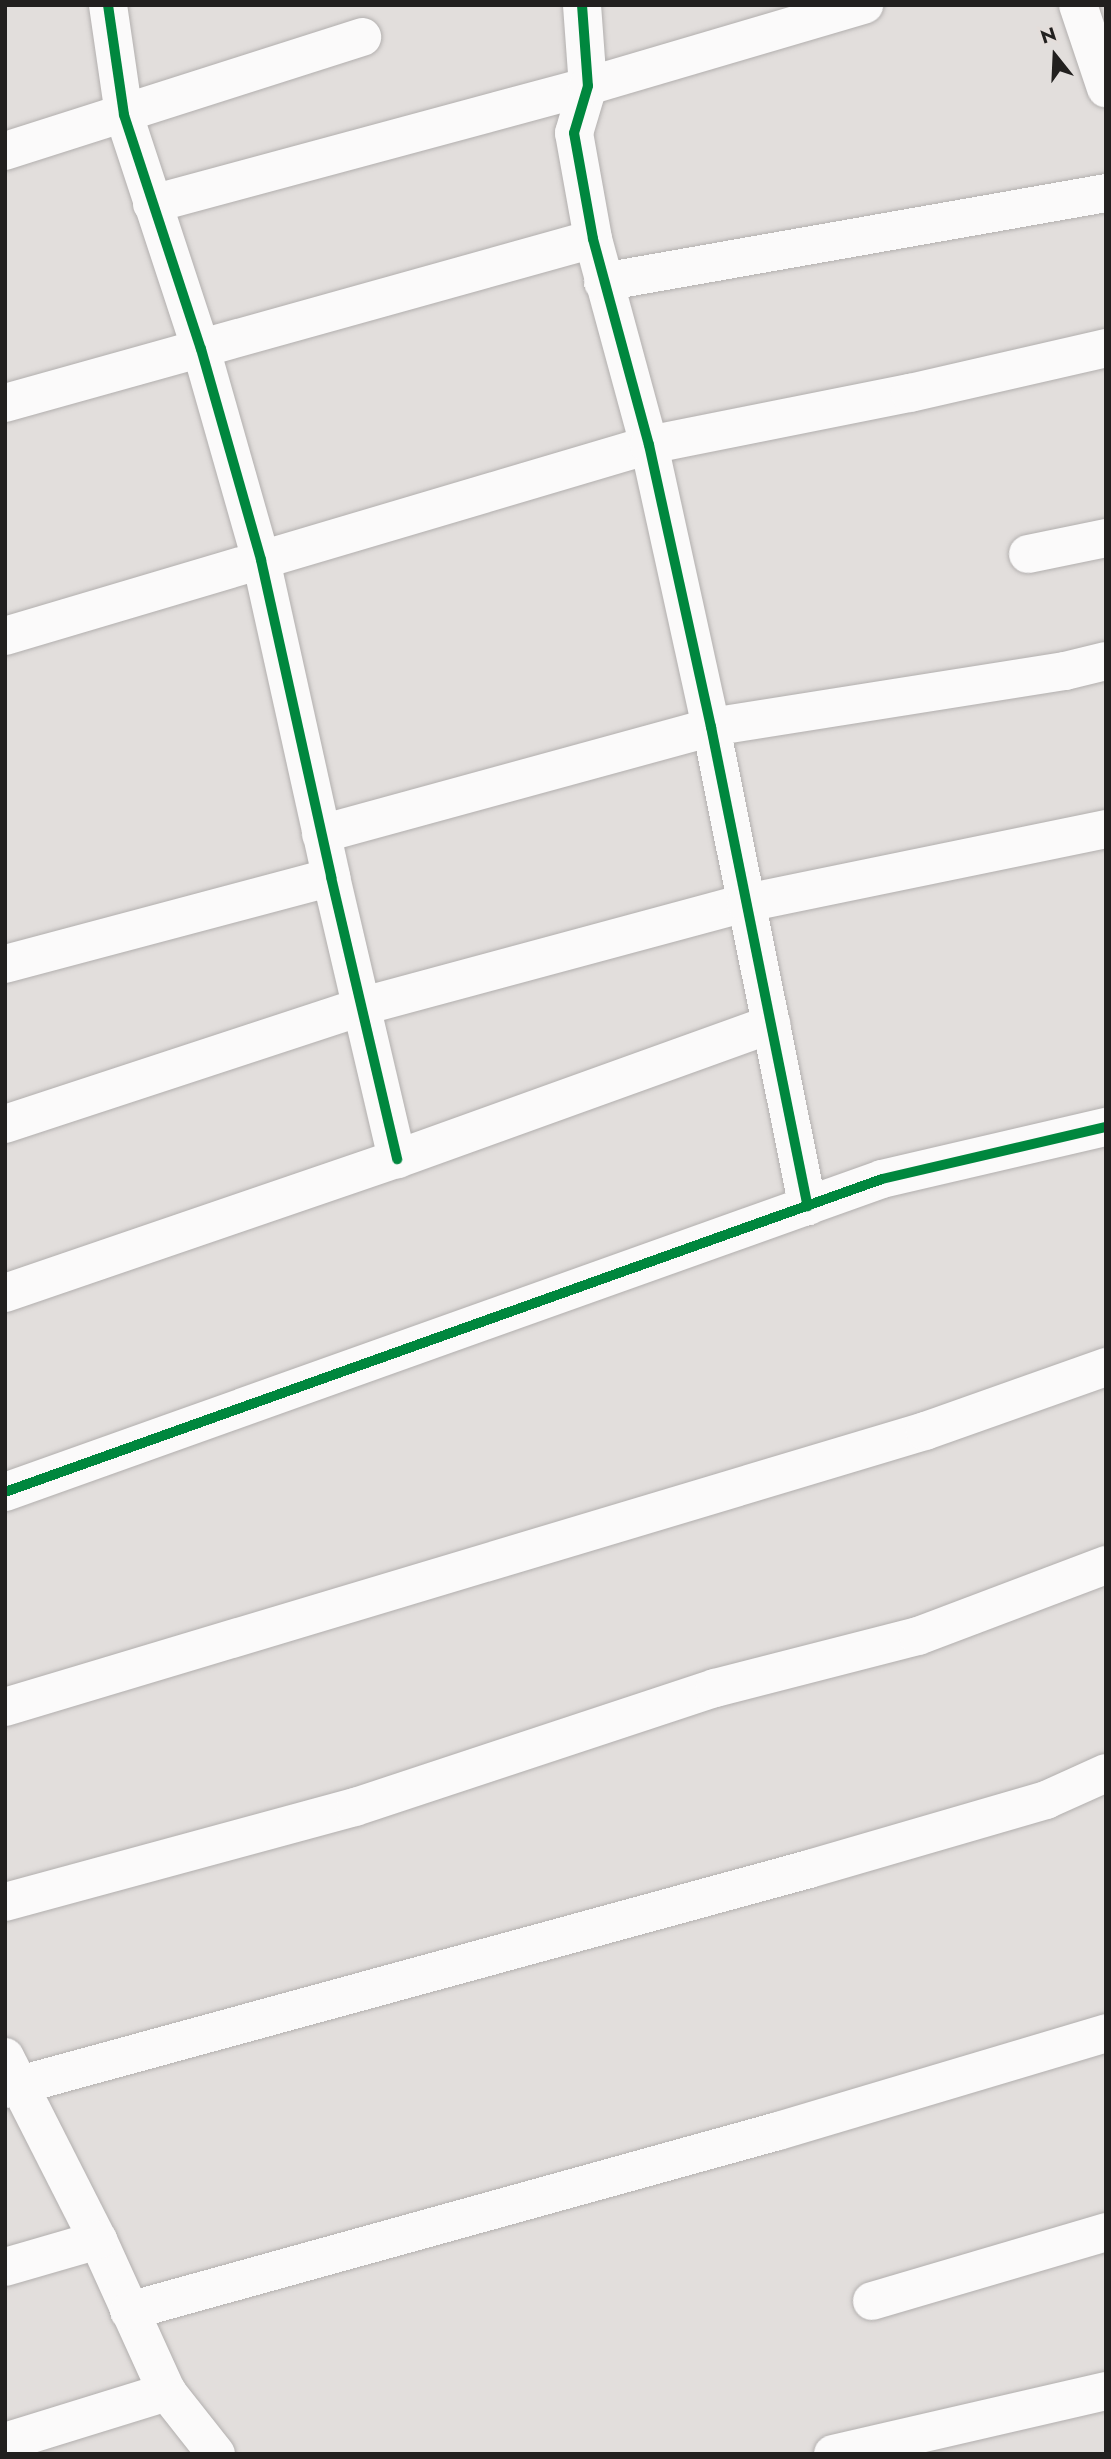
<!DOCTYPE html>
<html>
<head>
<meta charset="utf-8">
<style>
	body { margin:0 }
	#map { position:relative; width:1111px; height:2459px; overflow:hidden; background:#e2dedc; font-family:Jost,sans-serif }
	div>[style] { position:absolute }
	.roads { filter:drop-shadow(0 0 2px #b2afae) drop-shadow(0 0 2px #b2afae) }
	.minor>* { height:38px; margin:-19px; padding:0 19px; transform-origin:19px; border-radius:19px; background:#fbfafa }
	.cycleway>* { height:10px; margin:-5px; padding:0 5px; transform-origin:5px; border-radius:5px; background:#00873e }
	span { translate:-50% -50%; white-space:nowrap; text-align:center; line-height:1.15; -webkit-text-stroke:5px #e4ddda; paint-order:stroke }
	.frame { position:absolute; inset:0; border:7px solid #22201f; pointer-events:none }
	.north { position:absolute; left:1020px; top:21px; width:70px; height:70px; -webkit-text-stroke:5px #e4ddda; paint-order:stroke; rotate:342deg; font-size:19px; font-weight:700; line-height:28px; text-align:center; color:#22201f }
	.north::after { content:''; display:block; margin:auto; width:24px; height:32px; background:#22201f; clip-path:polygon(50% 0,100% 100%,50% 72%,0 100%) }
</style>
</head>
<body>
<div id="map">
	<div class="roads">
		<div class="minor">
			<i style="left:108px;top:5px;width:111px;rotate:81.7deg"></i>
			<i style="left:124px;top:115px;width:246px;rotate:71.8deg"></i>
			<i style="left:201px;top:349px;width:219px;rotate:74.1deg"></i>
			<i style="left:261px;top:560px;width:325px;rotate:77.5deg"></i>
			<i style="left:331px;top:877px;width:290px;rotate:76.8deg"></i>
			<i style="left:582px;top:5px;width:81px;rotate:85.8deg"></i>
			<i style="left:588px;top:86px;width:49px;rotate:106.6deg"></i>
			<i style="left:574px;top:133px;width:108px;rotate:79.8deg"></i>
			<i style="left:593px;top:239px;width:213px;rotate:74.8deg"></i>
			<i style="left:649px;top:445px;width:289px;rotate:77.6deg"></i>
			<i style="left:711px;top:727px;width:489px;rotate:78.6deg"></i>
			<i style="left:1078px;top:5px;width:88px;rotate:71.4deg"></i>
			<i style="left:5px;top:151px;width:375px;rotate:-17.7deg"></i>
			<i style="left:152px;top:204px;width:452px;rotate:-15.1deg"></i>
			<i style="left:588px;top:86px;width:288px;rotate:-16.4deg"></i>
			<i style="left:603px;top:282px;width:511px;rotate:-10.03deg"></i>
			<i style="left:5px;top:403px;width:610px;rotate:-15.58deg"></i>
			<i style="left:1028px;top:554px;width:80px;rotate:-11.6deg"></i>
			<i style="left:5px;top:636px;width:672px;rotate:-16.52deg"></i>
			<i style="left:649px;top:445px;width:266px;rotate:-11.3deg"></i>
			<i style="left:910px;top:393px;width:201px;rotate:-12.9deg"></i>
			<i style="left:321px;top:834px;width:404px;rotate:-15.3deg"></i>
			<i style="left:711px;top:727px;width:358px;rotate:-9deg"></i>
			<i style="left:1065px;top:671px;width:42px;rotate:-13.7deg"></i>
			<i style="left:5px;top:964px;width:337px;rotate:-14.9deg"></i>
			<i style="left:5px;top:1124px;width:377px;rotate:-18.2deg"></i>
			<i style="left:363px;top:1006px;width:397px;rotate:-15.1deg"></i>
			<i style="left:746px;top:903px;width:368px;rotate:-11.6deg"></i>
			<i style="left:5px;top:1293px;width:414px;rotate:-18.9deg"></i>
			<i style="left:397px;top:1159px;width:398px;rotate:-19.8deg"></i>
			<i style="left:5px;top:1492px;width:931px;rotate:-19.64deg"></i>
			<i style="left:882px;top:1179px;width:230px;rotate:-13.1deg"></i>
			<i style="left:5px;top:1707px;width:961px;rotate:-16.7deg"></i>
			<i style="left:925px;top:1431px;width:192px;rotate:-19.5deg"></i>
			<i style="left:5px;top:1902px;width:363px;rotate:-15.2deg"></i>
			<i style="left:355px;top:1807px;width:379px;rotate:-18.3deg"></i>
			<i style="left:715px;top:1688px;width:210px;rotate:-14.4deg"></i>
			<i style="left:918px;top:1636px;width:201px;rotate:-20.7deg"></i>
			<i style="left:5px;top:2057px;width:205px;rotate:63.1deg"></i>
			<i style="left:98px;top:2240px;width:167px;rotate:65.6deg"></i>
			<i style="left:167px;top:2392px;width:79px;rotate:51.7deg"></i>
			<i style="left:5px;top:2089px;width:834px;rotate:-15.3deg"></i>
			<i style="left:809px;top:1869px;width:247px;rotate:-16.2deg"></i>
			<i style="left:1046px;top:1800px;width:66px;rotate:-24.2deg"></i>
			<i style="left:5px;top:2267px;width:97px;rotate:-16.2deg"></i>
			<i style="left:872px;top:2301px;width:244px;rotate:-16.4deg"></i>
			<i style="left:129px;top:2311px;width:673px;rotate:-15.5deg"></i>
			<i style="left:778px;top:2131px;width:342px;rotate:-16.6deg"></i>
			<i style="left:5px;top:2442px;width:170px;rotate:-17.2deg"></i>
			<i style="left:833px;top:2454px;width:280px;rotate:-13deg"></i>
		</div>
	</div>
	<div class="cycleway">
		<i style="left:108px;top:5px;width:111px;rotate:81.7deg"></i>
		<i style="left:124px;top:115px;width:246px;rotate:71.8deg"></i>
		<i style="left:201px;top:349px;width:219px;rotate:74.1deg"></i>
		<i style="left:261px;top:560px;width:325px;rotate:77.5deg"></i>
		<i style="left:331px;top:877px;width:290px;rotate:76.8deg"></i>
		<i style="left:582px;top:5px;width:81px;rotate:85.8deg"></i>
		<i style="left:588px;top:86px;width:49px;rotate:106.6deg"></i>
		<i style="left:574px;top:133px;width:108px;rotate:79.8deg"></i>
		<i style="left:593px;top:239px;width:213px;rotate:74.8deg"></i>
		<i style="left:649px;top:445px;width:289px;rotate:77.6deg"></i>
		<i style="left:711px;top:727px;width:489px;rotate:78.6deg"></i>
		<i style="left:5px;top:1492px;width:931px;rotate:-19.64deg"></i>
		<i style="left:882px;top:1179px;width:230px;rotate:-13.1deg"></i>
	</div>
	<div class="frame"></div>
	<div class="north">N</div>
</div>
</body>
</html>
